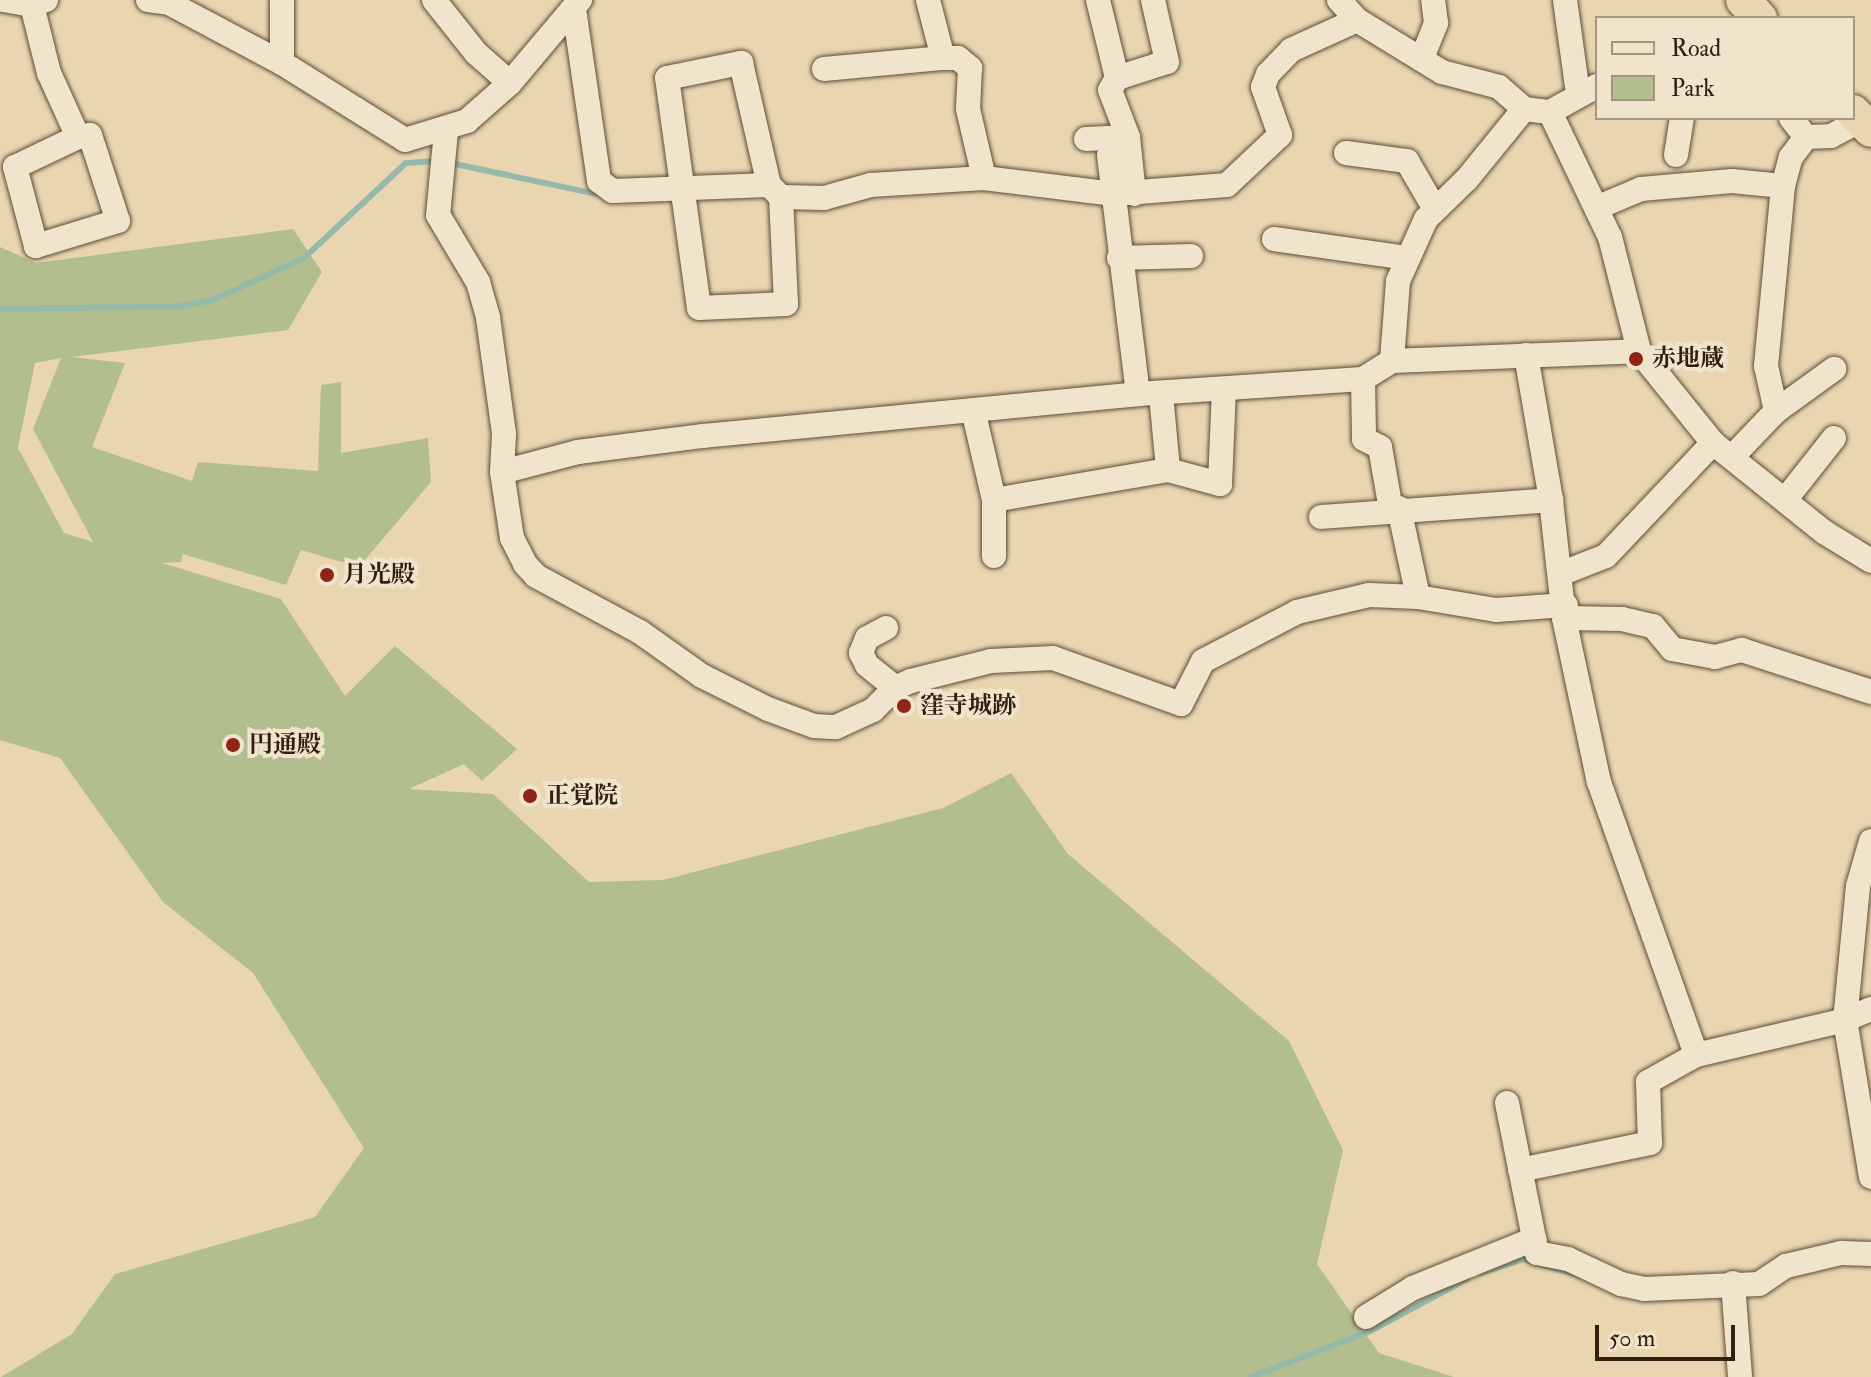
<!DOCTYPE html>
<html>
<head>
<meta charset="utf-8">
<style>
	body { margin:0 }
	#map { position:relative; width:1871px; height:1377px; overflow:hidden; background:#e9d6b1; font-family:"IM FELL Double Pica","Noto Serif JP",serif }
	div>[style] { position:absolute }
	.green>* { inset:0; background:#b3be8e }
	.stream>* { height:6px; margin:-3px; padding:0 3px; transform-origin:3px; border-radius:3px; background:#97b9aa }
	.roads { filter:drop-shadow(0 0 2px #5f4d38) drop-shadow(0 0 2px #5f4d38) }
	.minor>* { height:24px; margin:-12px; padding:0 12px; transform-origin:12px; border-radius:12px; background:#f1e4cc }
	.highway>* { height:34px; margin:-17px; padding:0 17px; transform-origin:17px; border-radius:17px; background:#e9d6b1 }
	.dots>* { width:22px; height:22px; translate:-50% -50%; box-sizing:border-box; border:4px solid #f1e4cc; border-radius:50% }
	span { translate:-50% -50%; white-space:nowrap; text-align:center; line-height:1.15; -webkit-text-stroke:8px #f1e4cc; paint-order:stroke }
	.poi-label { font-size:24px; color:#311f0f; font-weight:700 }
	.left { translate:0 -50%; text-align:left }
	.legend { position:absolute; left:1595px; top:16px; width:260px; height:104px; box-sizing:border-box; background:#f1e4cc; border:2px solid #a49580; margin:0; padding:10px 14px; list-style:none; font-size:24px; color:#311f0f }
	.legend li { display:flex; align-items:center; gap:16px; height:40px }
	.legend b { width:40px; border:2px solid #a49580 }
	.scale { position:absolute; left:1595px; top:1325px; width:140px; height:36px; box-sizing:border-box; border:4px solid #311f0f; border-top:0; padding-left:10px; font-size:24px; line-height:28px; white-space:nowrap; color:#311f0f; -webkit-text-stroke:6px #f1e4cc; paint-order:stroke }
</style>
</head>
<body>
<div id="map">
	<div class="green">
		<i style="clip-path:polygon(evenodd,293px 229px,322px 272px,288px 330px,72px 357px,125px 363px,92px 447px,192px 481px,198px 462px,318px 471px,321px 385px,341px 382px,341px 453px,428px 438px,431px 482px,359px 567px,301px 550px,286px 585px,183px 554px,181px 562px,162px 563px,281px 599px,345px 696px,395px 646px,517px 749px,482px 781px,464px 764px,409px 789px,493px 794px,589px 882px,663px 880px,943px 808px,1011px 773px,1068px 854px,1289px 1041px,1343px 1150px,1317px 1264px,1379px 1353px,1454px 1377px,1px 1377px,72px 1334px,115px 1274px,315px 1217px,364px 1148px,253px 973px,163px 902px,60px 758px,0 740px,0 247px,36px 263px,293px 229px,61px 358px,33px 429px,93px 542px,64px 533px,18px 448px,35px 363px,61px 358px)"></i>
	</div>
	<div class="stream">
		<i style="left:455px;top:164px;width:144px;rotate:12deg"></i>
		<i style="left:0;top:309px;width:181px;rotate:-0.9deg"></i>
		<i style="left:181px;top:306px;width:33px;rotate:-11deg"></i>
		<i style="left:213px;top:300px;width:100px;rotate:-24.8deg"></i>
		<i style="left:304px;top:258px;width:139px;rotate:-43deg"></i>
		<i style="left:406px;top:163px;width:30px;rotate:-4deg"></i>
		<i style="left:1481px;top:1273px;width:44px;rotate:-18.4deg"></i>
		<i style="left:1523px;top:1259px;width:60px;rotate:16.3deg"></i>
		<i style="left:1251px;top:1377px;width:128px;rotate:-21.1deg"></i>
		<i style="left:1370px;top:1331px;width:110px;rotate:-28.2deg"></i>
	</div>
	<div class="roads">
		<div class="minor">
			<i style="left:3px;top:0;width:29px;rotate:10deg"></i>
			<i style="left:32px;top:5px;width:15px;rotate:-20deg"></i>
			<i style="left:148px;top:0;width:21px;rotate:8deg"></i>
			<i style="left:169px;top:3px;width:128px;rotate:28deg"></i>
			<i style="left:282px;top:63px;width:145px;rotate:32deg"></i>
			<i style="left:405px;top:140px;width:65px;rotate:-17deg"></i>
			<i style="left:467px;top:121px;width:57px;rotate:-41.5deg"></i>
			<i style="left:510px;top:83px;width:109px;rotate:-49.9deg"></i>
			<i style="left:434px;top:0;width:68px;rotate:51.6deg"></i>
			<i style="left:476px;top:53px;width:45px;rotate:41.4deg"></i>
			<i style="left:928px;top:0;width:60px;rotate:75.5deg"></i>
			<i style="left:943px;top:58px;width:15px"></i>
			<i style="left:958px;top:58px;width:16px;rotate:40deg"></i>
			<i style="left:970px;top:68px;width:41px;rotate:92.8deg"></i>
			<i style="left:968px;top:109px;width:71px;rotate:76.9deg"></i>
			<i style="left:1098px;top:0;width:80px;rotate:76.3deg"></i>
			<i style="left:1339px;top:0;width:27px;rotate:48deg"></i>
			<i style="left:1357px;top:20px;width:100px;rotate:31.5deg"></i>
			<i style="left:1442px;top:72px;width:59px;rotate:14.7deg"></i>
			<i style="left:1499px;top:87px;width:33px;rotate:41deg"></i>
			<i style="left:1524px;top:109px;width:26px;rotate:7deg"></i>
			<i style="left:1550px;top:112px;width:54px;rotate:-29deg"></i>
			<i style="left:1565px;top:0;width:95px;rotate:82.1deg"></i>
			<i style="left:32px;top:5px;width:70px;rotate:76deg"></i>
			<i style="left:49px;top:73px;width:70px;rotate:65.6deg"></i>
			<i style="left:78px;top:137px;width:12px;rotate:-9deg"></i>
			<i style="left:90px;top:135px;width:90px;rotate:72deg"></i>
			<i style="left:118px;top:221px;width:86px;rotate:163deg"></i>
			<i style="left:36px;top:246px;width:82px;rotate:-104.9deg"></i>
			<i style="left:15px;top:167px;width:70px;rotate:-25.5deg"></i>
			<i style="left:574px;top:9px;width:174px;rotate:81.7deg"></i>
			<i style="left:599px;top:181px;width:17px;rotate:36deg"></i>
			<i style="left:613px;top:191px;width:156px;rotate:-2.2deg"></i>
			<i style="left:1422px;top:58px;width:38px;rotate:-68deg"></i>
			<i style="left:1436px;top:23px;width:23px;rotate:-97deg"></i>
			<i style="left:282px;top:63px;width:63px;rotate:-90deg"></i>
			<i style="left:741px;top:63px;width:125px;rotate:77.1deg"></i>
			<i style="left:769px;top:185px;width:17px;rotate:45deg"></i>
			<i style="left:781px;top:197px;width:107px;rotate:87.3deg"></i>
			<i style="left:786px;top:304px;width:87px;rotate:177.4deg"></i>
			<i style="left:699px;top:308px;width:232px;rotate:-97.9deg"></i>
			<i style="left:667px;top:78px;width:76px;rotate:-11.5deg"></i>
			<i style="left:824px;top:69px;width:120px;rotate:-5.3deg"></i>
			<i style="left:1550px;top:112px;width:139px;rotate:64.4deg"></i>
			<i style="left:1610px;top:237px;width:118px;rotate:75.7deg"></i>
			<i style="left:1639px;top:351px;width:118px;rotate:51.2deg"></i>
			<i style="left:1713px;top:443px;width:142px;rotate:38.7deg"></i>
			<i style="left:1824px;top:532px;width:55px;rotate:31.7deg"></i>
			<i style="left:1791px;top:118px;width:24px;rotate:52deg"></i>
			<i style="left:446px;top:131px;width:84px;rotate:95.4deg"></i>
			<i style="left:438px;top:215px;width:78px;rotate:59.2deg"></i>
			<i style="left:478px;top:282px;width:37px;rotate:74deg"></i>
			<i style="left:488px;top:318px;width:117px;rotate:82.1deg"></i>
			<i style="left:504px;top:434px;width:38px;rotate:93deg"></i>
			<i style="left:502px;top:472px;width:67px;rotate:81.4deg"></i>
			<i style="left:512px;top:538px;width:29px;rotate:63deg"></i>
			<i style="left:525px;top:564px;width:16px;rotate:47deg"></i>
			<i style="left:536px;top:576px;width:118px;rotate:28.3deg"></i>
			<i style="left:640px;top:632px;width:76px;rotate:35.4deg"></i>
			<i style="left:702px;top:676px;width:74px;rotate:26.6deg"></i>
			<i style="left:768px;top:709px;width:49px;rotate:20.3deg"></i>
			<i style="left:814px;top:726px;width:22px;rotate:3deg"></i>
			<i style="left:836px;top:727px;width:41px;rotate:-24.7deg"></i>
			<i style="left:873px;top:710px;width:31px;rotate:-45deg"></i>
			<i style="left:895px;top:688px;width:17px;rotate:-24deg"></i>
			<i style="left:911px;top:681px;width:82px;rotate:-14deg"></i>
			<i style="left:991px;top:661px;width:62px;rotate:-2.8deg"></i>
			<i style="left:1053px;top:658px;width:136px;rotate:19.8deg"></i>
			<i style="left:1181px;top:704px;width:48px;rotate:-62.9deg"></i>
			<i style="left:1203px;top:661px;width:106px;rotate:-27.5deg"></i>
			<i style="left:1297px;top:612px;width:74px;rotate:-13.3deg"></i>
			<i style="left:1369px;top:595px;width:49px;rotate:2.3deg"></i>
			<i style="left:1418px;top:597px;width:79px;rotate:9.5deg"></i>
			<i style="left:1496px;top:610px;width:70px;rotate:-4.1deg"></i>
			<i style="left:1086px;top:139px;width:42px;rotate:-2.7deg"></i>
			<i style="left:1346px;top:153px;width:62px;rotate:7.5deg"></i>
			<i style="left:1407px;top:161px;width:56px;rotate:59.7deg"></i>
			<i style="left:1109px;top:155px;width:241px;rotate:83.1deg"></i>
			<i style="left:1676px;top:155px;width:37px;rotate:-81deg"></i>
			<i style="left:1134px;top:194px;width:57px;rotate:-96deg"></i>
			<i style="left:1128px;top:137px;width:50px;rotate:-111deg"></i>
			<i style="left:1110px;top:90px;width:14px;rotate:-60deg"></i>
			<i style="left:1117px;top:78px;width:52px;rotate:-17.7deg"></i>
			<i style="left:1167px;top:62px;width:64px;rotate:-102.7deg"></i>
			<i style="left:781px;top:197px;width:43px;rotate:1.3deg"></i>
			<i style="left:824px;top:198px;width:49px;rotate:-15.5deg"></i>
			<i style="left:871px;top:185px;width:113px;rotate:-3.5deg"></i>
			<i style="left:984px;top:178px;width:131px;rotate:7deg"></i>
			<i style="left:1114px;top:194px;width:113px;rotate:-4.6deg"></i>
			<i style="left:1227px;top:185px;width:73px;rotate:-43.3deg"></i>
			<i style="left:1280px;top:135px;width:51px;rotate:-109.5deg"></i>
			<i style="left:1263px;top:87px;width:14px;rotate:-69deg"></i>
			<i style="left:1268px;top:74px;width:33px;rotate:-46deg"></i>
			<i style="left:1291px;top:50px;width:72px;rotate:-24.4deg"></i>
			<i style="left:1596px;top:208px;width:49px;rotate:-22.9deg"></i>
			<i style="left:1641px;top:189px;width:91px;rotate:-5deg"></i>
			<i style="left:1732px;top:181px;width:51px;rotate:5.6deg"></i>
			<i style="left:1783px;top:186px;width:30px;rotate:-75deg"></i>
			<i style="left:1791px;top:157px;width:25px;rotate:-53deg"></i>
			<i style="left:1806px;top:137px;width:25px;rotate:-2deg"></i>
			<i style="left:1831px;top:136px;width:34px;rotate:-28deg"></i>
			<i style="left:1274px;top:239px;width:135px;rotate:8.1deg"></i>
			<i style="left:1119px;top:258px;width:72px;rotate:-1.6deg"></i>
			<i style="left:1526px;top:355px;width:147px;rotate:80.2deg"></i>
			<i style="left:1551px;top:500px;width:119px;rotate:83.7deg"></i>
			<i style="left:1564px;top:618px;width:168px;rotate:78deg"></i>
			<i style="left:1599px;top:782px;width:290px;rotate:70.4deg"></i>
			<i style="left:1696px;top:1055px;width:153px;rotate:-13.2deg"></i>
			<i style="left:1845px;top:1020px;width:28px;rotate:-23deg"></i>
			<i style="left:1392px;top:361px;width:80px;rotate:-85.7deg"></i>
			<i style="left:1398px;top:281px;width:68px;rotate:-65.7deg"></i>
			<i style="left:1426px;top:219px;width:57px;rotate:-44.3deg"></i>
			<i style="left:1467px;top:179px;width:90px;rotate:-50.8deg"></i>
			<i style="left:1363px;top:379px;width:60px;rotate:89deg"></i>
			<i style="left:1364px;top:439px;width:18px;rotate:27deg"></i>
			<i style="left:1380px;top:447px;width:64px;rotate:80.1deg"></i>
			<i style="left:1161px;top:394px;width:76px;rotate:84.7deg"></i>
			<i style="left:1776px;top:411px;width:72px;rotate:-35.9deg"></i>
			<i style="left:974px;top:414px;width:88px;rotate:76.9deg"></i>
			<i style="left:994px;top:500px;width:56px;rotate:90deg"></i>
			<i style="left:1732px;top:457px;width:64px;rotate:-46.3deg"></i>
			<i style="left:1776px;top:411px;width:46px;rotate:-102.5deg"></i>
			<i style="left:1766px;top:366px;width:181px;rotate:-84.6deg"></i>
			<i style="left:502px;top:472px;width:79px;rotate:-14.7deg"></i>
			<i style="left:578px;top:452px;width:126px;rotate:-7.3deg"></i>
			<i style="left:703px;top:436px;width:437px;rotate:-5.5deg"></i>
			<i style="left:1138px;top:394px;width:225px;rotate:-3.8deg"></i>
			<i style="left:1363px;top:379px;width:34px;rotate:-32deg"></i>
			<i style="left:1392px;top:361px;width:247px;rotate:-2.3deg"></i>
			<i style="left:994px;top:500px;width:177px;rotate:-9.8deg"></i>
			<i style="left:1168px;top:470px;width:54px;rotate:15.1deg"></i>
			<i style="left:1220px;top:484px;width:95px;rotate:-87.6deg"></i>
			<i style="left:1785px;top:500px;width:79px;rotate:-51.7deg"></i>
			<i style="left:1399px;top:508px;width:91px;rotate:77.9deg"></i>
			<i style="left:1321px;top:517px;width:231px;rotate:-4.2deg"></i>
			<i style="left:1560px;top:574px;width:49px;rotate:-21.4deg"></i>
			<i style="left:1606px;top:556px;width:156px;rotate:-46.6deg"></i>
			<i style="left:1564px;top:618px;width:58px;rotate:1deg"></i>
			<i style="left:1622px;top:619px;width:32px;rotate:13deg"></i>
			<i style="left:1653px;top:626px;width:30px;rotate:50deg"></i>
			<i style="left:1672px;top:649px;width:44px;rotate:10.5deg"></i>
			<i style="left:1715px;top:657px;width:28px;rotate:-15deg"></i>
			<i style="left:1742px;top:650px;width:136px;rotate:18deg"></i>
			<i style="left:886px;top:628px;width:21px;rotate:152deg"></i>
			<i style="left:867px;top:638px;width:16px;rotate:112deg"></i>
			<i style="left:861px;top:653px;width:13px;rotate:63deg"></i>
			<i style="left:867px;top:665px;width:36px;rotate:39deg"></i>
			<i style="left:1871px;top:841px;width:47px;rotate:106.1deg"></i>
			<i style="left:1858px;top:886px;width:135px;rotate:95.5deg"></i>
			<i style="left:1845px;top:1020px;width:159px;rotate:80.6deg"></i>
			<i style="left:1507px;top:1103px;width:153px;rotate:78.7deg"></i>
			<i style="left:1537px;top:1253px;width:32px;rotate:11deg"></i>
			<i style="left:1568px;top:1259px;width:59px;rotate:25.3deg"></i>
			<i style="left:1621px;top:1284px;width:24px;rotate:12deg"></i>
			<i style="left:1644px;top:1289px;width:115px;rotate:-2.5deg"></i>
			<i style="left:1759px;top:1284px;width:32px;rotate:-34deg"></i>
			<i style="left:1786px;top:1266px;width:57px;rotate:-13.3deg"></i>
			<i style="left:1841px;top:1253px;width:30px;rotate:2deg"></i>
			<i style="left:1520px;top:1170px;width:133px;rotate:-11.7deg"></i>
			<i style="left:1650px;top:1143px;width:61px;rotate:-91.9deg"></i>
			<i style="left:1648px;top:1082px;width:55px;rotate:-29.4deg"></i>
			<i style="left:1733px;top:1283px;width:94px;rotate:85.7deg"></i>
			<i style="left:1366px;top:1317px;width:55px;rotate:-31.7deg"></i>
			<i style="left:1413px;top:1288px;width:131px;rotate:-22deg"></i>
		</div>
		<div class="highway">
			<i style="left:1743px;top:0;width:25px;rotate:47deg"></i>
			<i style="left:1853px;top:112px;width:25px;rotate:45deg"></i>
		</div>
	</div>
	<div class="dots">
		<i style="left:1636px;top:359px;background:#8f2418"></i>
		<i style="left:327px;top:575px;background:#8f2418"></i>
		<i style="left:904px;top:706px;background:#8f2418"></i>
		<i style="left:233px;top:745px;background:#8f2418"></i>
		<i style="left:530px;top:796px;background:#8f2418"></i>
	</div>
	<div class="poi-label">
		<span class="left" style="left:1652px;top:359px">赤地蔵</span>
		<span class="left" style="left:343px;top:575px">月光殿</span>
		<span class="left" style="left:920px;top:706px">窪寺城跡</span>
		<span class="left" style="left:249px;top:745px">円通殿</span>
		<span class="left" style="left:546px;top:796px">正覚院</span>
	</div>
	<ul class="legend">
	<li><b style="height:10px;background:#f1e4cc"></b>Road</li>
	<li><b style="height:22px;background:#b3be8e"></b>Park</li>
	</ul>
	<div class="scale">50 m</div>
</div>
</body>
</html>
